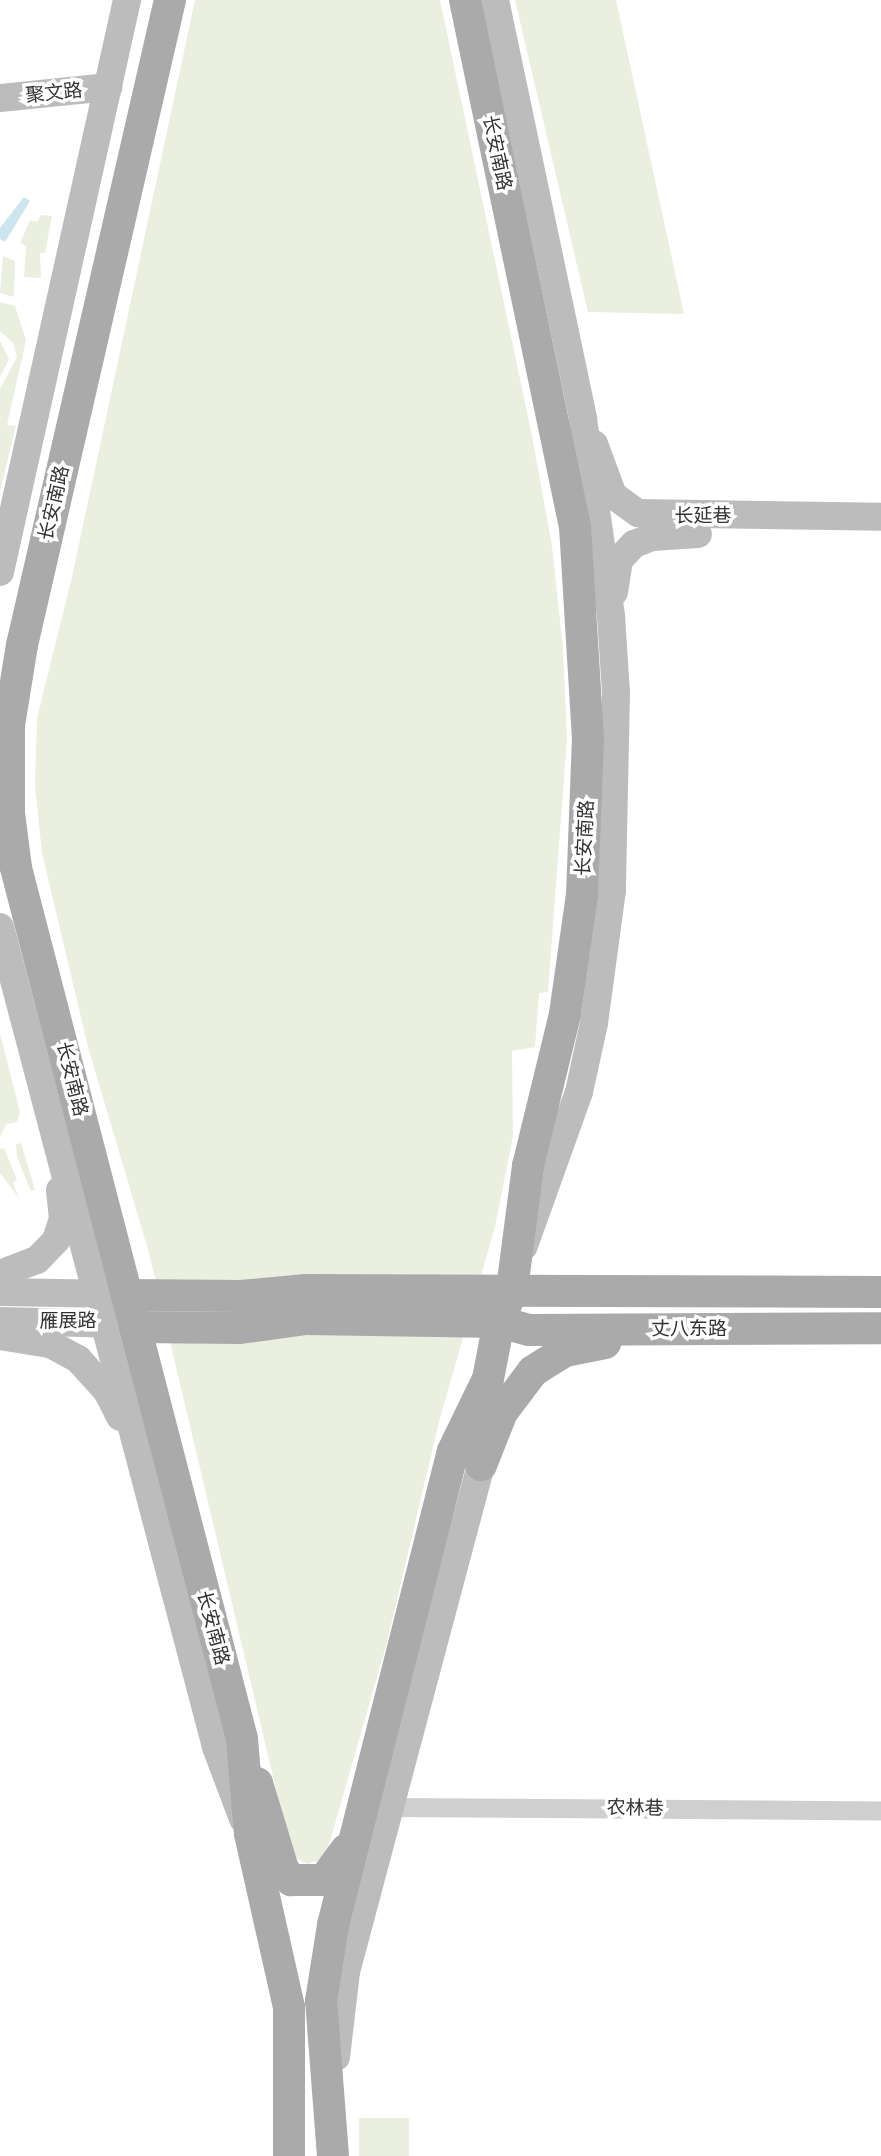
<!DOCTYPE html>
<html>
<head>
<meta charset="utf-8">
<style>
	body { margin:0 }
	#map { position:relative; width:881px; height:2156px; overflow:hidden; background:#fff; font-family:"Asap Condensed","Noto Sans SC",sans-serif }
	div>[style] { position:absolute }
	.green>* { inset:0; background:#eaefe0 }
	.water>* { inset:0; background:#cce5ef }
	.street>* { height:19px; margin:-9.5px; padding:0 9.5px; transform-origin:9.5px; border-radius:9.5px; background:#cfcfcf }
	.secondary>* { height:28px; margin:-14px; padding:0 14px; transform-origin:14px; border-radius:14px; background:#bcbcbc }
	.primary>* { height:32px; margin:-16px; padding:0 16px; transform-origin:16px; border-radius:16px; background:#aaa }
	span { translate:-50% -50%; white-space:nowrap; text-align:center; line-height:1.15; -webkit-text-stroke:7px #fff; paint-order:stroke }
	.street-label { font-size:19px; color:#323232 }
</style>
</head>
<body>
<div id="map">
	<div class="green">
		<i style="clip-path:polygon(195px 0,440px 0,532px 436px,552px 546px,563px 649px,567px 738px,548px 992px,539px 993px,535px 1047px,512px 1051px,513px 1136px,495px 1227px,440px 1418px,386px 1646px,328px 1848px,321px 1860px,307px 1864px,296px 1858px,285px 1827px,149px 1253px,88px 1047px,42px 853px,35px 786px,37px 718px,72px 577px)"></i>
		<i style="clip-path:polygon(515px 0,616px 0,684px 314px,588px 312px)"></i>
		<i style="clip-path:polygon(41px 215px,52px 216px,45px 253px,40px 253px,41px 278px,24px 277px,26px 246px,20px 243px,30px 220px,37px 222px)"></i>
		<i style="clip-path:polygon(3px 256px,15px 261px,14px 297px,0 293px)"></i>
		<i style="clip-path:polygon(0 302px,15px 306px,26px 340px,7px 425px,16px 426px,0 491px,0 389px,17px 357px,13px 343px,0 331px)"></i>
		<i style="clip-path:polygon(0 341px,9px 359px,0 377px)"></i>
		<i style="clip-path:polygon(0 1033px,20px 1112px,17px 1122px,6px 1124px,0 1137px)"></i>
		<i style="clip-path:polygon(21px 1143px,35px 1190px,31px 1191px,17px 1157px,16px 1144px)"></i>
		<i style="clip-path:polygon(4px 1148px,17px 1180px,13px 1182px,19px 1198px,0 1173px,0 1149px)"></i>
		<i style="clip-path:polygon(359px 2118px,409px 2118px,409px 2156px,359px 2156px)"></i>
	</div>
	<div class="water">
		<i style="clip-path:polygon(24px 197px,30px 201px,5px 242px,0 239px,0 228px)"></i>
	</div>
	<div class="street">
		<i style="left:390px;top:1807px;width:491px;rotate:0.4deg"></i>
	</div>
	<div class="secondary">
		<i style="left:495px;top:0;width:428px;rotate:78.1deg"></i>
		<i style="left:583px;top:419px;width:199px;rotate:81.9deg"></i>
		<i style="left:611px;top:616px;width:77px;rotate:86.3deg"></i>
		<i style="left:616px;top:693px;width:197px;rotate:91.2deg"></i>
		<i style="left:612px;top:890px;width:134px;rotate:97.7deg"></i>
		<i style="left:594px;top:1023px;width:71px;rotate:102.3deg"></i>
		<i style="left:579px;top:1092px;width:164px;rotate:109.7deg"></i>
		<i style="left:0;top:98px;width:109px;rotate:-5.8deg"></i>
		<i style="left:594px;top:444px;width:54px;rotate:69.6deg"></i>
		<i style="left:613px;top:495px;width:31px;rotate:36deg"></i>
		<i style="left:638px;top:513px;width:243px;rotate:0.9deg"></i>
		<i style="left:0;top:572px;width:586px;rotate:-77.48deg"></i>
		<i style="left:614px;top:592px;width:32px;rotate:-81deg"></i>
		<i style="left:619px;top:560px;width:22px;rotate:-47deg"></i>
		<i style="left:634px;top:544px;width:19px;rotate:-21deg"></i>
		<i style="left:652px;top:537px;width:46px;rotate:-3.7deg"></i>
		<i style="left:0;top:927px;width:848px;rotate:75.24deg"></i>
		<i style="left:216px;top:1747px;width:77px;rotate:69.4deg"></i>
		<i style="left:0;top:1274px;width:40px;rotate:-21deg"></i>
		<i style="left:37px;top:1260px;width:28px;rotate:-46deg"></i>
		<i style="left:56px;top:1240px;width:22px;rotate:-72deg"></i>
		<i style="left:63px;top:1219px;width:29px;rotate:-96deg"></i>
		<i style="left:0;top:1292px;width:116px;rotate:1deg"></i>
		<i style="left:0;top:1321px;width:123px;rotate:1.4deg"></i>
		<i style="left:0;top:1336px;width:51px;rotate:9.1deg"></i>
		<i style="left:50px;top:1344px;width:32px;rotate:28deg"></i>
		<i style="left:78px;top:1359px;width:43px;rotate:47.8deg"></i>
		<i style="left:107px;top:1391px;width:29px;rotate:63deg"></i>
		<i style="left:336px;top:2057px;width:86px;rotate:-83.3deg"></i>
		<i style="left:346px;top:1972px;width:525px;rotate:-75.09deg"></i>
		<i style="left:481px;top:1465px;width:21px;rotate:-85deg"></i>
	</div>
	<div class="primary">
		<i style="left:170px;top:0;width:662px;rotate:102.92deg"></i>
		<i style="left:22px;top:645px;width:81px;rotate:99.2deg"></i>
		<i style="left:9px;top:725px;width:88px;rotate:90deg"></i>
		<i style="left:9px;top:813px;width:55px;rotate:82.7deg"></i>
		<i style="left:16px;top:868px;width:900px;rotate:75.45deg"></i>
		<i style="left:242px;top:1739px;width:95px;rotate:85.2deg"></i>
		<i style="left:250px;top:1834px;width:177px;rotate:77.3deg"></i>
		<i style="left:289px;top:2007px;width:149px;rotate:90deg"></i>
		<i style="left:127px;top:1295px;width:113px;rotate:0.5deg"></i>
		<i style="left:240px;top:1296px;width:66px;rotate:-5.2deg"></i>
		<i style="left:306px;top:1290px;width:575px;rotate:0.2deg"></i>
		<i style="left:135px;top:1327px;width:105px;rotate:0.5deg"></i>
		<i style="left:240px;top:1328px;width:67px;rotate:-7.8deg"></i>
		<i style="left:306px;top:1319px;width:193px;rotate:0.9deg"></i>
		<i style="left:499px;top:1322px;width:31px;rotate:15deg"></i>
		<i style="left:529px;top:1330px;width:352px;rotate:-0.3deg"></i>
		<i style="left:481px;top:1465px;width:57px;rotate:-68.4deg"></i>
		<i style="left:502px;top:1412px;width:51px;rotate:-52.9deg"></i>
		<i style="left:533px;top:1371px;width:38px;rotate:-32deg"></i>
		<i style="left:565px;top:1351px;width:41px;rotate:-11.3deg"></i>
		<i style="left:257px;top:1783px;width:90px;rotate:73.2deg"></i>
		<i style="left:283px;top:1869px;width:14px;rotate:54deg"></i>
		<i style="left:291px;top:1880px;width:33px"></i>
		<i style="left:324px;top:1880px;width:37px;rotate:-54deg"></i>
		<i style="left:333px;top:2156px;width:155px;rotate:-94.4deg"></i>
		<i style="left:321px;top:2001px;width:77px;rotate:-81deg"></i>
		<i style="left:333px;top:1925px;width:489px;rotate:-75.8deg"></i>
		<i style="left:453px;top:1451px;width:80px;rotate:-64.1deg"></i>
		<i style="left:488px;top:1379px;width:58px;rotate:-79.1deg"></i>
		<i style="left:499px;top:1322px;width:35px;rotate:-68deg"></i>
		<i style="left:512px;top:1289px;width:124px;rotate:-82.6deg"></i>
		<i style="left:528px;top:1166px;width:156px;rotate:-76.3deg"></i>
		<i style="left:565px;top:1014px;width:121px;rotate:-81.9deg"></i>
		<i style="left:582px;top:894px;width:155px;rotate:-87.8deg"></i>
		<i style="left:588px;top:739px;width:212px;rotate:-93.5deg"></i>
		<i style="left:575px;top:527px;width:538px;rotate:-101.79deg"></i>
	</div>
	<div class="street-label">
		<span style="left:54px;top:93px;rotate:-6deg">聚文路</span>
		<span style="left:497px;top:153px;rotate:78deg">长安南路</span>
		<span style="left:54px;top:503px;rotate:-77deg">长安南路</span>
		<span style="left:703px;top:516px">长延巷</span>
		<span style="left:585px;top:838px;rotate:-87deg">长安南路</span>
		<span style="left:72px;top:1079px;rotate:76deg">长安南路</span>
		<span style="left:68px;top:1321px">雁展路</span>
		<span style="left:689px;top:1329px">丈八东路</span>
		<span style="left:213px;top:1628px;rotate:75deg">长安南路</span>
		<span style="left:635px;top:1808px;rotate:1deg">农林巷</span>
	</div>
</div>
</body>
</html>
